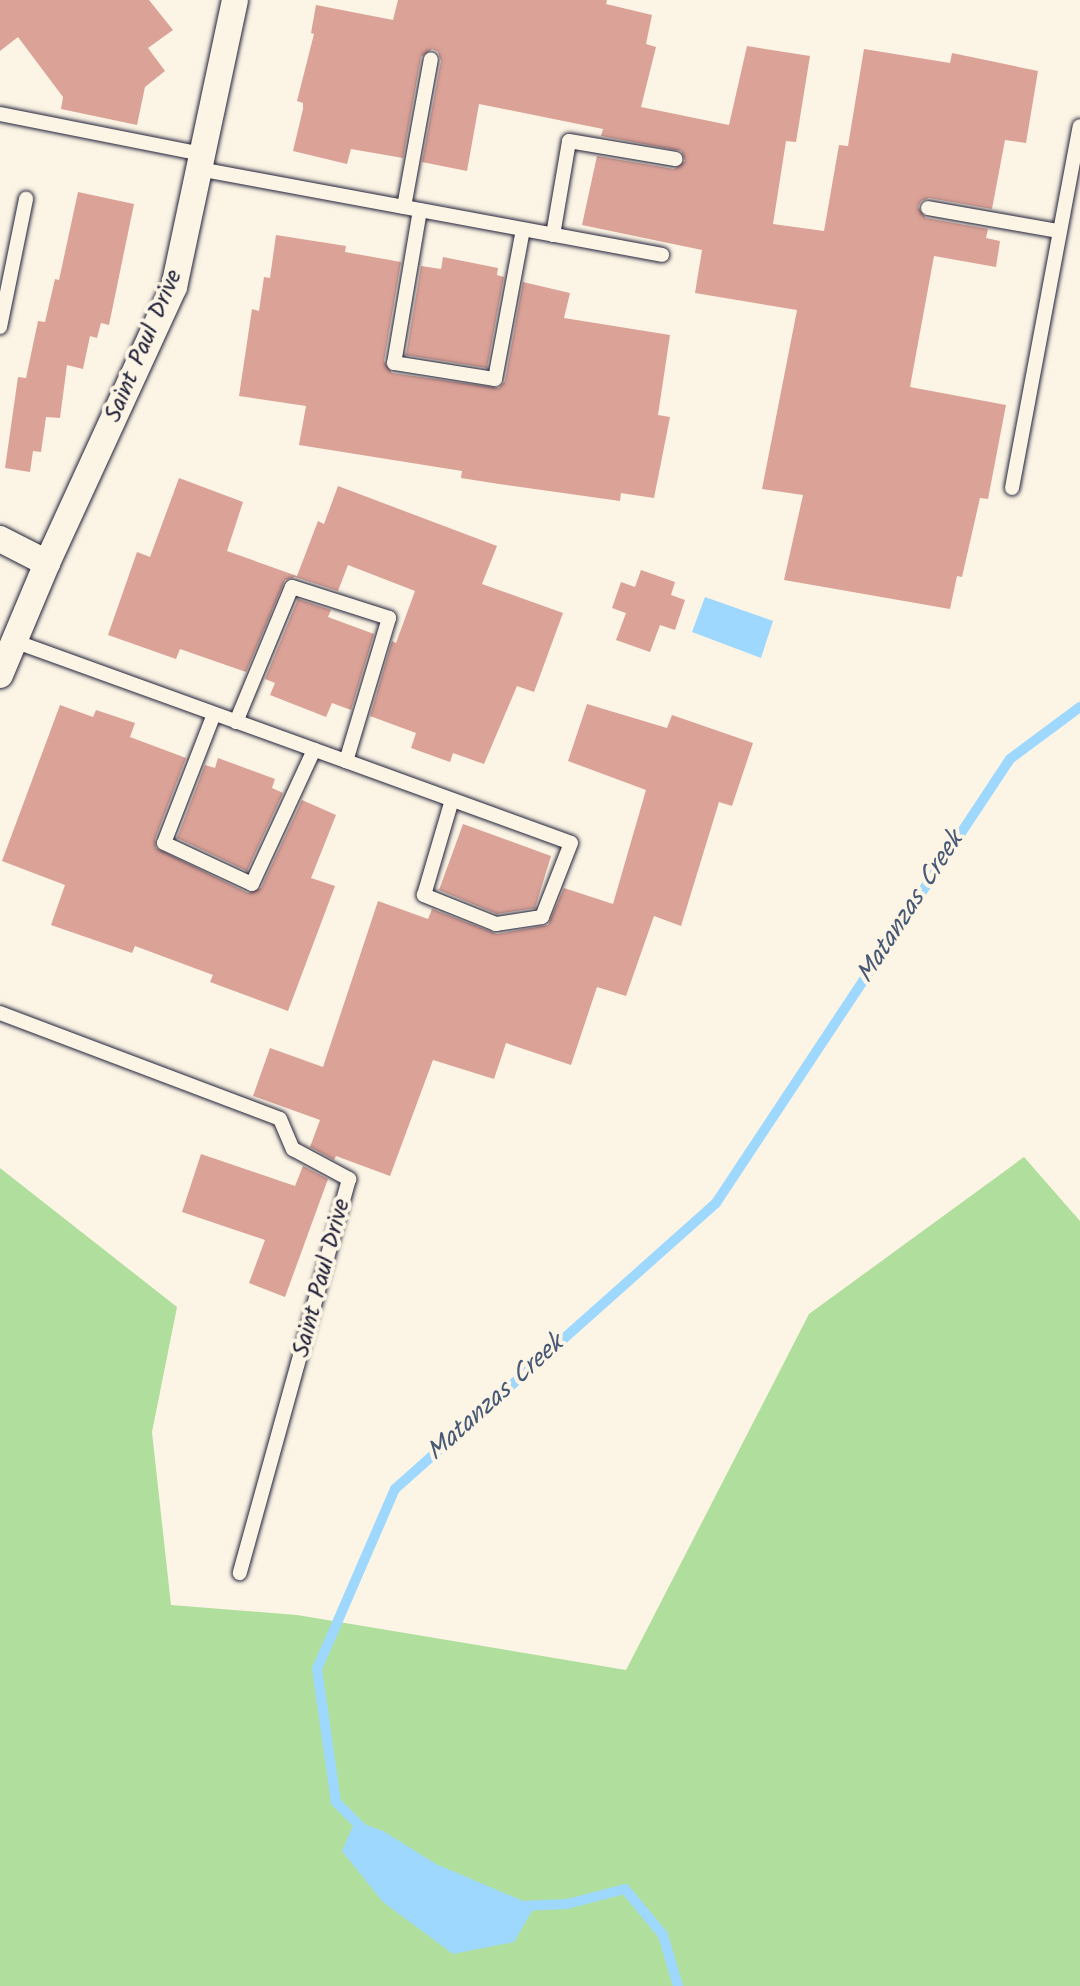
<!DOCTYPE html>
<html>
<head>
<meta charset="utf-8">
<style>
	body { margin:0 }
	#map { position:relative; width:1080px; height:1986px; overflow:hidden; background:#fcf5e5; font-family:Kalam,sans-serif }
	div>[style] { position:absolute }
	.green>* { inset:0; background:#b0de9c }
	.water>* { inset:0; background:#9ed8fe }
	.stream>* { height:10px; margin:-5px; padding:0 5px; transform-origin:5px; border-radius:5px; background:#9ed8fe }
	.building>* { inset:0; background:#dba297 }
	.roads { filter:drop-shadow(0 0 2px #22223b) drop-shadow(0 0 2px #22223b) }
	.lane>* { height:14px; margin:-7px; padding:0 7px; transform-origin:7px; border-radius:7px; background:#fcf5e5 }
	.street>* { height:26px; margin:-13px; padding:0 13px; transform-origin:13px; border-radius:13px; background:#fcf5e5 }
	span { translate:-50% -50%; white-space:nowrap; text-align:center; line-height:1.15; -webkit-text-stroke:8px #fcf5e5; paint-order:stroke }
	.street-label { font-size:24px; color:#22223b }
	.water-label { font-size:26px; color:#475976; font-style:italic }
</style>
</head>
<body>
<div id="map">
	<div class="green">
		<i style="clip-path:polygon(1024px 1157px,1080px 1221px,1080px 1986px,0 1986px,0 1168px,177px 1307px,152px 1432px,171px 1605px,297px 1615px,626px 1670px,809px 1314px)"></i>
	</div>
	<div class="water">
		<i style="clip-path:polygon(705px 597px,773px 621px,761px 658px,692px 632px)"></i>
		<i style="clip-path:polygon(355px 1821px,383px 1831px,436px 1864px,535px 1906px,514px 1942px,453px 1954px,383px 1902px,342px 1851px)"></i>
	</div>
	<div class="stream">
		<i style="left:364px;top:1830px;width:40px;rotate:-135deg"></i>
		<i style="left:336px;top:1802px;width:134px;rotate:-98.1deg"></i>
		<i style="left:317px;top:1669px;width:196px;rotate:-66.6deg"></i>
		<i style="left:395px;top:1489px;width:430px;rotate:-41.7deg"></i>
		<i style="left:716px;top:1203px;width:533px;rotate:-56.49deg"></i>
		<i style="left:1010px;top:759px;width:87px;rotate:-36.6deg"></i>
		<i style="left:522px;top:1906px;width:45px;rotate:-2.5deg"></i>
		<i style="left:567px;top:1904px;width:60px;rotate:-14.5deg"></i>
		<i style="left:625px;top:1889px;width:60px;rotate:50.4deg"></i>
		<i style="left:663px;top:1935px;width:53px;rotate:73.6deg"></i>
	</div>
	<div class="building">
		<i style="clip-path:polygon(0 0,149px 0,173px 30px,148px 48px,165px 71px,145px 87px,137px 125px,61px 109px,63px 97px,18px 37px,0 51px)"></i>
		<i style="clip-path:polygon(398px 0,607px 0,606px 4px,652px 15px,646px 44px,656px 47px,641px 107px,729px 125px,747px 46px,810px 56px,796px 142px,786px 141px,773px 224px,824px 231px,839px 145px,848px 146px,864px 49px,950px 63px,952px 53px,1038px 71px,1026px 143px,1005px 140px,992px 209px,929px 198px,921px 201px,918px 207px,926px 218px,988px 229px,986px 238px,1000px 241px,996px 267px,934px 256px,910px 387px,1006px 405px,988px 499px,980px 498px,962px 577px,957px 576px,950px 609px,784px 580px,803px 495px,762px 489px,797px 310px,695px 293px,702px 250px,582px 225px,597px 156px,674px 169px,685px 161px,681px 151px,601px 136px,603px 129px,479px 104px,467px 171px,422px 162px,441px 61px,438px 52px,432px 49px,421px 57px,403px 158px,351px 149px,347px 164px,293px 151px,303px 109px,303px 103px,297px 101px,314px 34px,311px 33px,316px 5px,393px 20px)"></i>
		<i style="clip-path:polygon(78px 192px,134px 204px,109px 325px,101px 323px,97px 338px,90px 336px,83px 369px,67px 365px,60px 418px,46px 417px,41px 452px,33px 451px,30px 472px,5px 468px,18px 377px,26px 378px,38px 321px,45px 322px,55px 279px,59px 280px)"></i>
		<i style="clip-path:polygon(276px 235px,346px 246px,345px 252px,401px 262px,384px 361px,392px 373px,499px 388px,505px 381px,523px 282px,570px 293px,564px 318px,670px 335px,658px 415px,670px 417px,654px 498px,621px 493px,620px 501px,499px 484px,461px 478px,462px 471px,299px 445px,306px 406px,239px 396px,252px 309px,259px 311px,264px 277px,270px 278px)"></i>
		<i style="clip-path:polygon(443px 257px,498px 268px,497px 275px,504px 277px,487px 368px,406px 355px,421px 266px,441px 269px)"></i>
		<i style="clip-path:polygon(179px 478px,243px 502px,227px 551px,297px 576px,318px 521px,324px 524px,338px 486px,497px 546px,482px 584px,563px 613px,534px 692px,517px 686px,484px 764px,453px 753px,450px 762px,411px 748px,416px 733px,370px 716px,392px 641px,396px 643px,415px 591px,348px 565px,338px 591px,295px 577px,285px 580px,246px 672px,180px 649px,176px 659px,108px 635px,137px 552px,150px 557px)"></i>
		<i style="clip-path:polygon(641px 570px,675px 582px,671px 595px,685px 600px,675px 630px,660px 625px,650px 652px,616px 640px,626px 613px,612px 608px,621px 582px,635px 587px)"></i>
		<i style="clip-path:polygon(298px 599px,331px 610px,328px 617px,374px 634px,351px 710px,332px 703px,326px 717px,270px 695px,275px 683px,265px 679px)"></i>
		<i style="clip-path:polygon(587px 704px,667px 728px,672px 715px,753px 743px,732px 806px,719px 802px,681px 926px,654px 916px,626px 996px,597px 987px,571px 1065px,506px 1043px,494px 1079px,433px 1060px,390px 1176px,336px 1156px,334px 1160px,310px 1147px,320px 1120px,253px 1096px,270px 1048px,323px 1067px,378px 901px,428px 919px,432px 909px,497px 934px,548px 925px,564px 888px,613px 904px,646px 790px,568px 761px)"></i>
		<i style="clip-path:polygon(60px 705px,93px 717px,96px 710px,135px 723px,130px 737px,186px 758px,155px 839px,156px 848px,248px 893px,261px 888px,302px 800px,336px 815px,311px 878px,335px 886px,288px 1011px,210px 982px,213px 975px,135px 946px,132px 953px,51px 925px,65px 885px,2px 861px)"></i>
		<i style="clip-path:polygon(218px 758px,275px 779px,272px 788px,283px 793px,247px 871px,177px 838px,205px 765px,215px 768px)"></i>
		<i style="clip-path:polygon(463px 824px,551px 856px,535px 908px,497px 914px,439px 890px)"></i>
		<i style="clip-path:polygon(201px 1154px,295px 1186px,303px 1166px,328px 1179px,285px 1297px,249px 1283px,265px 1240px,182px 1212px)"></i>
	</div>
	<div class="roads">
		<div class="lane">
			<i style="left:0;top:114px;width:206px;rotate:11.2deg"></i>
			<i style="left:199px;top:169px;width:471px;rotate:10.5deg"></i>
			<i style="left:404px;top:207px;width:150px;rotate:-79.7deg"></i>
			<i style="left:928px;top:208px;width:133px;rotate:10deg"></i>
			<i style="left:420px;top:210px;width:155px;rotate:99.6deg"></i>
			<i style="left:394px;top:363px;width:102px;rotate:9deg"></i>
			<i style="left:495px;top:379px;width:152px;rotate:-79.4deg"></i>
			<i style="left:553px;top:235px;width:95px;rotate:-80.3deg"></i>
			<i style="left:569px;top:141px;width:108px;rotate:9.6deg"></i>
			<i style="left:0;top:327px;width:131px;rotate:-78.5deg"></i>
			<i style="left:1012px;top:488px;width:368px;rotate:-79.4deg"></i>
			<i style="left:14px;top:641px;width:353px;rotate:19.9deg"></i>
			<i style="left:346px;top:761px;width:239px;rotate:20deg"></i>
			<i style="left:571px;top:843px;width:79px;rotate:111.4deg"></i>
			<i style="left:542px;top:917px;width:47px;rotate:171.3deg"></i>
			<i style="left:496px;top:924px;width:78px;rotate:-158.1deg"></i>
			<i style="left:424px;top:895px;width:99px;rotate:-73.6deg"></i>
			<i style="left:214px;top:714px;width:138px;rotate:111.2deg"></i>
			<i style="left:164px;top:843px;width:97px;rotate:25deg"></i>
			<i style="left:252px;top:884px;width:148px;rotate:-65.2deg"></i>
			<i style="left:236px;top:722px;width:146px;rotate:-67.5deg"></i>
			<i style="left:292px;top:587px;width:102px;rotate:17.7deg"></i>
			<i style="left:389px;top:618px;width:149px;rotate:106.7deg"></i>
			<i style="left:0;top:1013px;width:299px;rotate:20.7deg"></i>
			<i style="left:280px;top:1119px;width:33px;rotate:67deg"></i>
			<i style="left:293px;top:1149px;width:64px;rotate:28.2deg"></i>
			<i style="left:349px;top:1179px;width:409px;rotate:105.5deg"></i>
		</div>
		<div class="street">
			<i style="left:0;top:539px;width:53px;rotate:27.1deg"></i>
			<i style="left:0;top:675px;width:121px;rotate:-67.2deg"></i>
			<i style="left:47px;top:563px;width:304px;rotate:-65.3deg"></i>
			<i style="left:174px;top:287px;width:293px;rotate:-78deg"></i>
		</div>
	</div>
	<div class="street-label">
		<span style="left:144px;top:346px;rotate:-67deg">Saint Paul Drive</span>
		<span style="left:322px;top:1278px;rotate:-75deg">Saint Paul Drive</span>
	</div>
	<div class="water-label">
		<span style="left:911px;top:908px;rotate:-57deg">Matanzas Creek</span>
		<span style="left:496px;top:1399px;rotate:-42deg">Matanzas Creek</span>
	</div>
</div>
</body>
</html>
